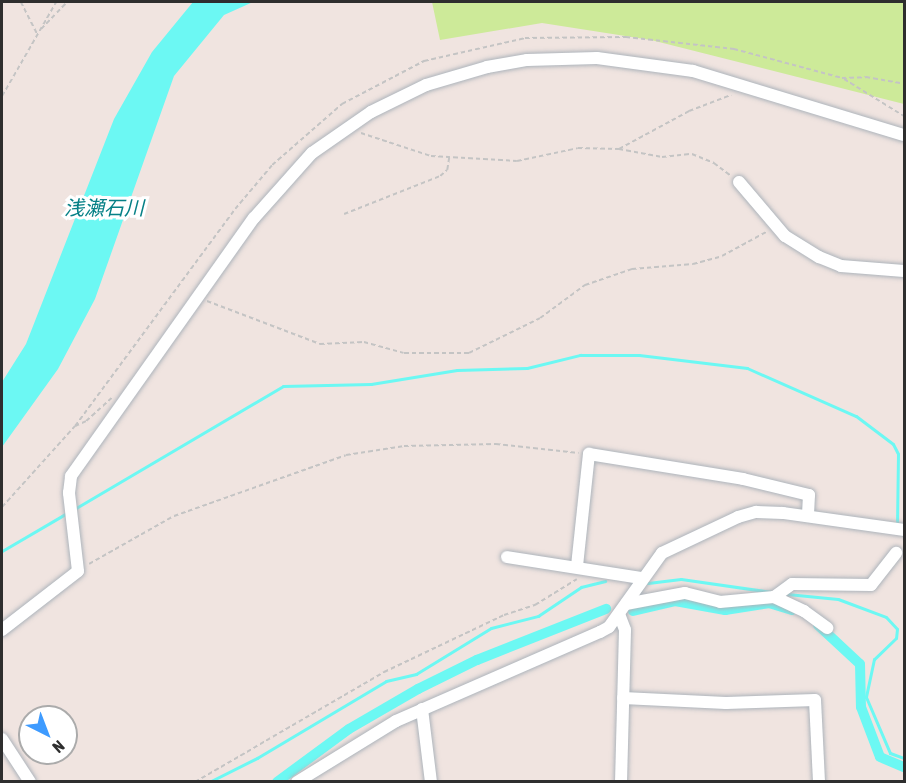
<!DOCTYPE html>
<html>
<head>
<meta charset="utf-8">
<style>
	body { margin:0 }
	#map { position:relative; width:906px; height:783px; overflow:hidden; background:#f0e4e0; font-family:"Asap Condensed","Noto Sans JP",sans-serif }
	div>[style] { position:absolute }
	.green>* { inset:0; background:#cdea99 }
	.water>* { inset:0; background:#6cf8f3 }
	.stream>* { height:3px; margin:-1.5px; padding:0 1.5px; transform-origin:1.5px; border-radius:1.5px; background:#6cf8f3 }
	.canal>* { height:10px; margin:-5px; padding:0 5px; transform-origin:5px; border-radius:5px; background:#6cf8f3 }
	.path>* { height:1.5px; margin-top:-0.75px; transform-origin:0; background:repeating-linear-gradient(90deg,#c4c4c4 0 4.5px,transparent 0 7.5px) }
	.roads { filter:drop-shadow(0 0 2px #adb4bb) drop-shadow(0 0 2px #adb4bb) }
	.minor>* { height:12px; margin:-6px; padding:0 6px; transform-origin:6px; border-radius:6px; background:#fff }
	span { translate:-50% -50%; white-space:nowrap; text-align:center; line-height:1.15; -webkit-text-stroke:6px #fff; paint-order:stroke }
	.water-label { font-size:20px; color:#068086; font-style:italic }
	.frame { position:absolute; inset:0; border:3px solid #2e2e2e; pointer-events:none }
	.north { position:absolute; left:18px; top:705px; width:60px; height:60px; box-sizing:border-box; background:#fff; border:2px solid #ababab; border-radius:50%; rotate:138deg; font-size:16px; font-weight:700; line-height:24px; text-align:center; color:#2e2e2e }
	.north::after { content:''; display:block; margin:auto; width:21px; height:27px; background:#3e9bff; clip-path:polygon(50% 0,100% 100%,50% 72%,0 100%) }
</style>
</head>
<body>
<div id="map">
	<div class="green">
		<i style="clip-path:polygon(432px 2px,904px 2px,904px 104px,651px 40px,542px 23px,440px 40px)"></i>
	</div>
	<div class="water">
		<i style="clip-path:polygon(193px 2px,253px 2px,224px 15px,174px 76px,95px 299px,58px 369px,2px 447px,2px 382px,26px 344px,114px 119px,152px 52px)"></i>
	</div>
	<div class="stream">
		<i style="left:76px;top:508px;width:240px;rotate:-30.5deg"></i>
		<i style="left:283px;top:386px;width:88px;rotate:-1.3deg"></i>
		<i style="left:371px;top:384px;width:87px;rotate:-9.2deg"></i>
		<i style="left:457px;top:370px;width:70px;rotate:-1.6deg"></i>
		<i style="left:527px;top:368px;width:55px;rotate:-13.8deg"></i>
		<i style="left:580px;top:355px;width:59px"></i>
		<i style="left:639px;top:355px;width:109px;rotate:6.9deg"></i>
		<i style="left:747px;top:368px;width:119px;rotate:23.8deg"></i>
		<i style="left:856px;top:416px;width:46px;rotate:37.1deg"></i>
		<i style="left:893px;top:444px;width:11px;rotate:63deg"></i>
		<i style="left:898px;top:454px;width:70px;rotate:90.8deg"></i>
		<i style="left:2px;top:551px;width:75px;rotate:-30.3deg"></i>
		<i style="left:648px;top:583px;width:33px;rotate:-7deg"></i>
		<i style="left:681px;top:579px;width:91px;rotate:8.2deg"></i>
		<i style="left:787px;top:594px;width:51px;rotate:5.6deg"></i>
		<i style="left:838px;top:599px;width:51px;rotate:20.6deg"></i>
		<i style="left:886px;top:617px;width:16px;rotate:47deg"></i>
		<i style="left:897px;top:629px;width:9px;rotate:96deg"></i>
		<i style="left:896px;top:638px;width:30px;rotate:136deg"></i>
		<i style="left:874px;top:659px;width:39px;rotate:102deg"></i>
		<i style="left:866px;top:697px;width:61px;rotate:66.8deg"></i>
		<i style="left:890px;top:753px;width:15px;rotate:20deg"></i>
		<i style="left:209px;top:782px;width:54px;rotate:-26.6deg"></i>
		<i style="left:257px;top:758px;width:150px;rotate:-30.8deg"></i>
		<i style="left:386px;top:681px;width:31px;rotate:-13deg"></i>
		<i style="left:416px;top:674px;width:88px;rotate:-31.5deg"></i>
		<i style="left:491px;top:628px;width:49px;rotate:-14.3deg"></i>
		<i style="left:538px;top:616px;width:52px;rotate:-34deg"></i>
		<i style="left:581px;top:587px;width:25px;rotate:-14deg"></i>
	</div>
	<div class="canal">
		<i style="left:633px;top:611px;width:43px;rotate:-13.4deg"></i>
		<i style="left:675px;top:601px;width:51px;rotate:10.2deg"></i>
		<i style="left:725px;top:610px;width:45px;rotate:-9deg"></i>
		<i style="left:769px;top:603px;width:24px;rotate:17deg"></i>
		<i style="left:818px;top:625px;width:57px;rotate:42.9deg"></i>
		<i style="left:860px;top:664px;width:43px;rotate:88.7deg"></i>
		<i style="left:861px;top:707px;width:53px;rotate:69.2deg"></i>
		<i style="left:880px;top:757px;width:26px;rotate:23deg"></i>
		<i style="left:277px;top:782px;width:89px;rotate:-36.4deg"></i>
		<i style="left:349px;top:729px;width:80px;rotate:-30.1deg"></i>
		<i style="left:418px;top:689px;width:66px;rotate:-26.2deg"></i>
		<i style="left:477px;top:660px;width:139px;rotate:-21.6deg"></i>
	</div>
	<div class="path">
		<i style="left:21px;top:2px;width:35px;rotate:63deg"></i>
		<i style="left:41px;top:29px;width:37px;rotate:-46deg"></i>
		<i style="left:844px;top:79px;width:70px;rotate:31.7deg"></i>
		<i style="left:2px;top:96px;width:108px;rotate:-60.1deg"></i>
		<i style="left:361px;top:133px;width:74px;rotate:18.2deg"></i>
		<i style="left:431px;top:156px;width:86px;rotate:3.3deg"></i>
		<i style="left:517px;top:161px;width:62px;rotate:-12deg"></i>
		<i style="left:578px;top:148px;width:41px;rotate:1.4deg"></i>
		<i style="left:619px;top:149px;width:44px;rotate:10.5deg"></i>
		<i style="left:662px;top:157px;width:30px;rotate:-6deg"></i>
		<i style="left:692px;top:154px;width:24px;rotate:22deg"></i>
		<i style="left:714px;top:163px;width:21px;rotate:37deg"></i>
		<i style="left:619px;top:149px;width:80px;rotate:-28.5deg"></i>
		<i style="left:689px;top:111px;width:45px;rotate:-20.9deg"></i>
		<i style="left:344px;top:214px;width:103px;rotate:-21.6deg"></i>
		<i style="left:440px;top:176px;width:9px;rotate:-41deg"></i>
		<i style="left:447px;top:170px;width:12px;rotate:-81deg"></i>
		<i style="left:207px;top:301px;width:121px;rotate:20.8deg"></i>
		<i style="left:320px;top:344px;width:44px;rotate:-2.6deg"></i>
		<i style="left:364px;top:342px;width:41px;rotate:15.4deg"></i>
		<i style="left:404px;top:353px;width:65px"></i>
		<i style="left:469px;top:353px;width:79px;rotate:-26.2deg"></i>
		<i style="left:540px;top:318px;width:56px;rotate:-36.3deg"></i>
		<i style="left:585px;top:285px;width:50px;rotate:-18.8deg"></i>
		<i style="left:632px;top:269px;width:61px;rotate:-4.7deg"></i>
		<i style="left:693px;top:264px;width:30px;rotate:-15deg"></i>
		<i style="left:722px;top:256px;width:50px;rotate:-28.6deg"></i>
		<i style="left:75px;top:426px;width:270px;rotate:-53.6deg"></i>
		<i style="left:235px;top:209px;width:57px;rotate:-49.9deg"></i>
		<i style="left:272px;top:165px;width:93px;rotate:-41.1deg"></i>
		<i style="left:342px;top:104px;width:93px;rotate:-27.7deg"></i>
		<i style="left:424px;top:61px;width:104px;rotate:-12.8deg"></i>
		<i style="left:525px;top:38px;width:101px;rotate:-0.6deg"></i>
		<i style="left:626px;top:37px;width:109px;rotate:6.3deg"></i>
		<i style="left:734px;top:49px;width:112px;rotate:15deg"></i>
		<i style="left:842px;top:78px;width:24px;rotate:-2deg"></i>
		<i style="left:866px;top:77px;width:39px;rotate:10deg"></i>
		<i style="left:2px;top:507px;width:109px;rotate:-48deg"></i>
		<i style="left:75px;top:426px;width:12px;rotate:-24deg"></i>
		<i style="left:86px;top:421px;width:36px;rotate:-42deg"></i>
		<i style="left:89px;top:564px;width:98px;rotate:-29.5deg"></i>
		<i style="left:174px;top:516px;width:182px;rotate:-19.5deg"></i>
		<i style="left:346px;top:455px;width:59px;rotate:-8.8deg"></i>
		<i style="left:404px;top:446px;width:92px;rotate:-1.2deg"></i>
		<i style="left:496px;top:444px;width:83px;rotate:6.2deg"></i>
		<i style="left:195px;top:782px;width:219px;rotate:-30.2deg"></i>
		<i style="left:384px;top:672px;width:133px;rotate:-25.4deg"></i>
		<i style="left:504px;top:615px;width:33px;rotate:-18deg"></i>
		<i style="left:535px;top:605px;width:49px;rotate:-31.8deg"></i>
	</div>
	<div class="roads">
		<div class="minor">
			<i style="left:739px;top:182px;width:71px;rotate:49.6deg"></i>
			<i style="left:785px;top:236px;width:40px;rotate:32deg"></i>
			<i style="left:819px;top:257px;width:24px;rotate:22deg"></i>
			<i style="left:841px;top:266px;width:63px;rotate:4.5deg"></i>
			<i style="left:507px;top:557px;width:136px;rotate:8.9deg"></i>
			<i style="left:577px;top:566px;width:113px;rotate:-83.9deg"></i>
			<i style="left:589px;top:454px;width:156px;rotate:9.2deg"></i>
			<i style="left:743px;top:479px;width:68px;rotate:13.6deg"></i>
			<i style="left:809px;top:495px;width:21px;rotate:93deg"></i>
			<i style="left:774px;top:597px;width:22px;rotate:-36deg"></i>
			<i style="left:792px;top:584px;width:79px;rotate:0.7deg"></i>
			<i style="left:871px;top:585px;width:41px;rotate:-52deg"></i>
			<i style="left:626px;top:604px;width:60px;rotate:-10.6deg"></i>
			<i style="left:685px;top:593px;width:36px;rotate:14deg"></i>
			<i style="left:720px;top:602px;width:54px;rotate:-5.3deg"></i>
			<i style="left:774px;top:597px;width:33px;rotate:25deg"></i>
			<i style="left:804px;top:611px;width:29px;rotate:36deg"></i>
			<i style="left:619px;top:614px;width:17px;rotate:69deg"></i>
			<i style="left:625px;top:630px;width:152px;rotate:91.5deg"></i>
			<i style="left:2px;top:630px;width:96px;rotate:-37.8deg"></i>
			<i style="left:78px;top:571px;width:79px;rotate:-96.6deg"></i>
			<i style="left:69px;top:493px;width:17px;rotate:-83deg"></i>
			<i style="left:71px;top:476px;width:316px;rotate:-54.7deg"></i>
			<i style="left:254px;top:218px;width:87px;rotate:-48.3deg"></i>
			<i style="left:312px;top:153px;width:72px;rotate:-34.8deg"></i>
			<i style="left:371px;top:112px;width:61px;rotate:-26.1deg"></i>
			<i style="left:426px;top:85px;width:64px;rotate:-16.4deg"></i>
			<i style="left:487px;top:67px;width:41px;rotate:-9.9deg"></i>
			<i style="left:527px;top:60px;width:70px;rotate:-1.6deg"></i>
			<i style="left:597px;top:58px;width:97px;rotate:7.7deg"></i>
			<i style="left:693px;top:71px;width:220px;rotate:16.9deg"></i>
			<i style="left:623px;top:698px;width:103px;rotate:2.8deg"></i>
			<i style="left:726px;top:703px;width:89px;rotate:-1.9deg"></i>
			<i style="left:815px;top:700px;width:82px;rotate:87.2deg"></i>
			<i style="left:422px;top:709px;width:74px;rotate:83deg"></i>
			<i style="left:2px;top:739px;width:51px;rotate:56.9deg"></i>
			<i style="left:297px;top:782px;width:116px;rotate:-31.6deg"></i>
			<i style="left:396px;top:721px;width:223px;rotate:-23.6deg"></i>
			<i style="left:600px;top:632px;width:10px;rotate:-29deg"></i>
			<i style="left:609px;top:627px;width:91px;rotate:-54.4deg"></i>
			<i style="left:662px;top:553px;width:84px;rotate:-25.3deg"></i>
			<i style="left:738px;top:517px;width:19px;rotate:-16deg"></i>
			<i style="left:756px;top:512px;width:27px;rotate:2deg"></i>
			<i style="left:783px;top:513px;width:122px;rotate:8deg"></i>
		</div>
	</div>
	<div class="water-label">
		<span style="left:104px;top:207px">浅瀬石川</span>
	</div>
	<div class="frame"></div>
	<div class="north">N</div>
</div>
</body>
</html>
